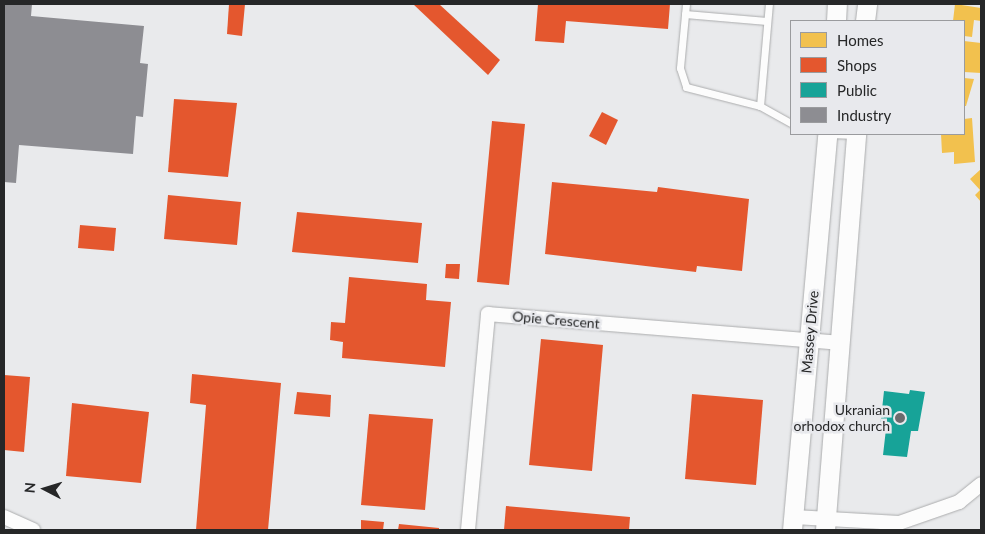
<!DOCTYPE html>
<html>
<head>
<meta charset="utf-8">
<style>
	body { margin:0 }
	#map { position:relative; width:985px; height:534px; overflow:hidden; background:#e9eaec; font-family:Lato,sans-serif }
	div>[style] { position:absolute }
	.homes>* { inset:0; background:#f2c14e }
	.shops>* { inset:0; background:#e4572e }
	.public>* { inset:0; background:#17a398 }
	.industry>* { inset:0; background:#8d8d92 }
	.roads { filter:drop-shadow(0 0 1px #abacad) drop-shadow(0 0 1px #abacad) }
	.lane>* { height:7px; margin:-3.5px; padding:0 3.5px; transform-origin:3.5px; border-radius:3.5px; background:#fcfcfc }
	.street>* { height:14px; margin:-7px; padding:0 7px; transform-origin:7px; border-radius:7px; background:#fcfcfc }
	.secondary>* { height:19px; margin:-9.5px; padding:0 9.5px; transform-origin:9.5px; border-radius:9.5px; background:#fcfcfc }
	.dots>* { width:14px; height:14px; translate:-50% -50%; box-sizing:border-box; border:2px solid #e8e9ed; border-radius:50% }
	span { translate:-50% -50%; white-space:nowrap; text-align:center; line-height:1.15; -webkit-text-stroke:5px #e8e9ed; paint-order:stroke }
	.street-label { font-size:14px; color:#262728 }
	.poi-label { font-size:14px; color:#262728 }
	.right { translate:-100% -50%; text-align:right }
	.frame { position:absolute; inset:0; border:5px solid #262728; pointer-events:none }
	.legend { position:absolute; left:790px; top:20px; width:175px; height:115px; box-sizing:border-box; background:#e8e9ed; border:1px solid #9a9b9e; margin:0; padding:6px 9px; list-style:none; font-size:15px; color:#262728 }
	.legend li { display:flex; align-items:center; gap:10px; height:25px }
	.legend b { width:25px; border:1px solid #9a9b9e }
	.north { position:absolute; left:20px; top:464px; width:50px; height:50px; -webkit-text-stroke:4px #e8e9ed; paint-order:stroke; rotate:275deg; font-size:14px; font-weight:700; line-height:20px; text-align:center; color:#262728 }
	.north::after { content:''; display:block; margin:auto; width:18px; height:22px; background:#262728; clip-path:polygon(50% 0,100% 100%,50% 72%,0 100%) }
</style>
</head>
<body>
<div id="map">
	<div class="homes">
		<i style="clip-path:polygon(955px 4px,981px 8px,981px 21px,974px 20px,972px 37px,964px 36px,964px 21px,953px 21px)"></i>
		<i style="clip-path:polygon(964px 41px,981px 43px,981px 73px,964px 72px)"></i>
		<i style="clip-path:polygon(964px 78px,974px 79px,966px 106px,964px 106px)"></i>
		<i style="clip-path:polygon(972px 118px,975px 162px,954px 164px,954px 152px,942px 153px,941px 134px,964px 134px,964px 119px)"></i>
		<i style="clip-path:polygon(981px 169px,981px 202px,975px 195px,980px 190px,970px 179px)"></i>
	</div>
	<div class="shops">
		<i style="clip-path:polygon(229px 4px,245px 4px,242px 36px,227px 34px)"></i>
		<i style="clip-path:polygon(413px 4px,439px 4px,500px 60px,488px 75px)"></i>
		<i style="clip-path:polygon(538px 4px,670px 4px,668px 29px,566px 21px,564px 43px,535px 41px)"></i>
		<i style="clip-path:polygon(174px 99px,237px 103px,228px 177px,168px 172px)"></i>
		<i style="clip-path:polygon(602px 112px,618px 120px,606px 145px,589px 136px)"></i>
		<i style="clip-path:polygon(492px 121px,525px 124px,509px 285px,477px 282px)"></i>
		<i style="clip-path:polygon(552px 182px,657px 192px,658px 187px,749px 199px,742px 271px,697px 266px,696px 272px,545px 254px)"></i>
		<i style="clip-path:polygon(168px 195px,241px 202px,237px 245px,164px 239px)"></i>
		<i style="clip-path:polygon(297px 212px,422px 223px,418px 263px,292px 252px)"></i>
		<i style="clip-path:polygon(80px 225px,116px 228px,114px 251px,78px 248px)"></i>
		<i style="clip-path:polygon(446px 264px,460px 264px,459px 279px,445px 278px)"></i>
		<i style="clip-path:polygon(349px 277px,427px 284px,426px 300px,451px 302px,445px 367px,342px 358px,343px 342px,330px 340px,331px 322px,345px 323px)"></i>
		<i style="clip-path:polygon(541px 339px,603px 345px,592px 471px,529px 465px)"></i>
		<i style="clip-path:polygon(192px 374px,281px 383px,268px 530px,196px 530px,206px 405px,190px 403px)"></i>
		<i style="clip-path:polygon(4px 375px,30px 377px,24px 452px,4px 450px)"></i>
		<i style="clip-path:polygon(297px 392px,331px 395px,330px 417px,294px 414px)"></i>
		<i style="clip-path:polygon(692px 394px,763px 400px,756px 485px,685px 479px)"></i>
		<i style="clip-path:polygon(72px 403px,149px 412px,141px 483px,66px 476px)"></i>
		<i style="clip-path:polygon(369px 414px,433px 419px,425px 510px,361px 505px)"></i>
		<i style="clip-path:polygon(506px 506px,630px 517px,629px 530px,504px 530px)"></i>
		<i style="clip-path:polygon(361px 520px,384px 522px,383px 530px,361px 530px)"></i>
		<i style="clip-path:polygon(399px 524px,439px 528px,439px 530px,398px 530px)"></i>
	</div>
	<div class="public">
		<i style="clip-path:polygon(910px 390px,925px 392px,918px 431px,911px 431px,907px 457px,883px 455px,886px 429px,880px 428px,884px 391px,909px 394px)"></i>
	</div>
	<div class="industry">
		<i style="clip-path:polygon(4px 4px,32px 4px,31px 16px,144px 26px,140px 63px,148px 64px,143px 117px,136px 116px,133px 154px,19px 145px,16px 183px,4px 182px)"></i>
	</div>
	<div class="roads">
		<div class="lane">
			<i style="left:686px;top:4px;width:64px;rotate:95.4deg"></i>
			<i style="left:680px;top:68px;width:20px;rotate:72deg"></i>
			<i style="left:686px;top:87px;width:76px;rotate:14.4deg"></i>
			<i style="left:760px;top:106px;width:35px;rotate:29deg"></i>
			<i style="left:685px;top:14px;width:82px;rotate:4.9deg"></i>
			<i style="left:760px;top:106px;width:102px;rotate:-85deg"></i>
			<i style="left:829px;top:134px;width:27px;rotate:2deg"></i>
		</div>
		<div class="street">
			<i style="left:4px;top:517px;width:32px;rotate:24deg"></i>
			<i style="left:794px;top:517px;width:105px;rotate:3.3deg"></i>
			<i style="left:899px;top:523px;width:64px;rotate:-19.3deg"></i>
			<i style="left:959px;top:502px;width:28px;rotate:-39deg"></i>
			<i style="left:468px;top:530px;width:217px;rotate:-84.7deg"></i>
			<i style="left:488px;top:314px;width:354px;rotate:4.7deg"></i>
		</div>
		<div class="secondary">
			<i style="left:836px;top:21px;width:17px;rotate:-87deg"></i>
			<i style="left:865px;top:21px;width:17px;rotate:-83deg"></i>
			<i style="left:792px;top:530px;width:398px;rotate:-84.9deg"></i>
			<i style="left:825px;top:530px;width:397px;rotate:-85.5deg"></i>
		</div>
	</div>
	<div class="dots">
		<i style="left:900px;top:418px;background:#6a6b6d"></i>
	</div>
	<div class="street-label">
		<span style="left:556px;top:320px;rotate:5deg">Opie Crescent</span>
		<span style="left:810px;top:332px;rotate:-85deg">Massey Drive</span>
	</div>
	<div class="poi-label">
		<span class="right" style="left:890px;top:418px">Ukranian<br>orhodox church</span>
	</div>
	<div class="frame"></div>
	<ul class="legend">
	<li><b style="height:14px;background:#f2c14e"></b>Homes</li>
	<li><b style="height:14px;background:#e4572e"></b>Shops</li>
	<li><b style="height:14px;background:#17a398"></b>Public</li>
	<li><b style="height:14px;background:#8d8d92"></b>Industry</li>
	</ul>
	<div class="north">N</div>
</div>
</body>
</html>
